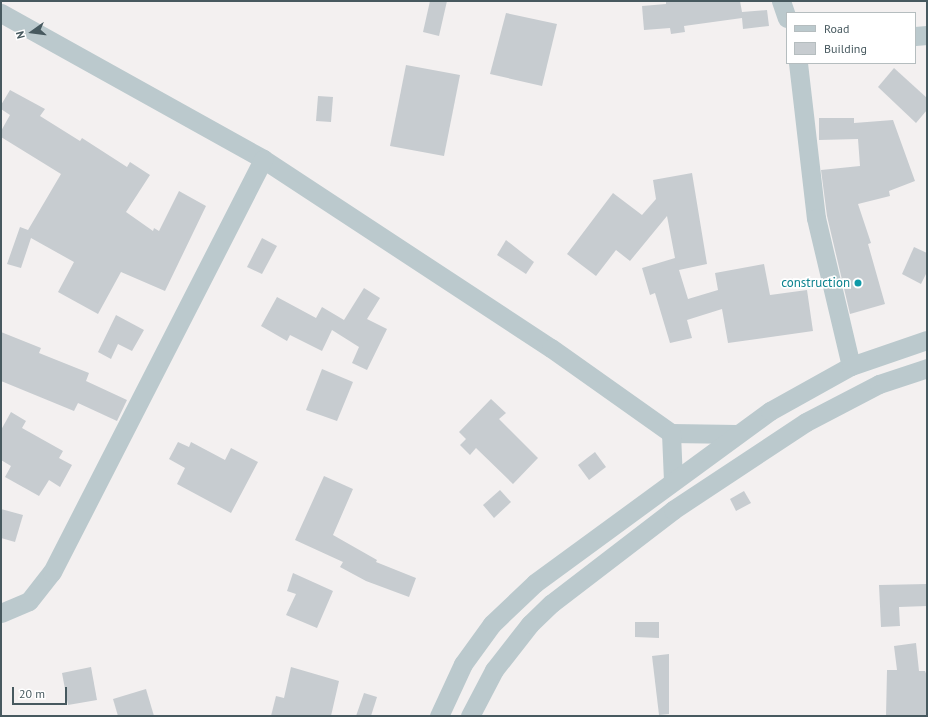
<!DOCTYPE html>
<html>
<head>
<meta charset="utf-8">
<style>
	body { margin:0 }
	#map { position:relative; width:928px; height:717px; overflow:hidden; background:#f3f0f0; font-family:"PT Sans",sans-serif }
	div>[style] { position:absolute }
	.building>* { inset:0; background:#c7ccd0 }
	.minor>* { height:19px; margin:-9.5px; padding:0 9.5px; transform-origin:9.5px; border-radius:9.5px; background:#bbc9cd }
	.dots>* { width:11px; height:11px; translate:-50% -50%; box-sizing:border-box; border:2px solid #fff; border-radius:50% }
	span { translate:-50% -50%; white-space:nowrap; text-align:center; line-height:1.15; -webkit-text-stroke:3.5px #fff; paint-order:stroke }
	.culture-label { font-size:13px; color:#0d838f }
	.right { translate:-100% -50%; text-align:right }
	.frame { position:absolute; inset:0; border:2px solid #47595f; pointer-events:none }
	.legend { position:absolute; left:786px; top:12px; width:130px; height:52px; box-sizing:border-box; background:#fff; border:1px solid #b5bdbf; margin:0; padding:5px 7px; list-style:none; font-size:12px; color:#47595f }
	.legend li { display:flex; align-items:center; gap:8px; height:20px }
	.legend b { width:20px; border:1px solid #b5bdbf }
	.north { position:absolute; left:12px; top:12px; width:40px; height:40px; -webkit-text-stroke:3px #fff; paint-order:stroke; rotate:256deg; font-size:11px; font-weight:700; line-height:16px; text-align:center; color:#47595f }
	.north::after { content:''; display:block; margin:auto; width:14px; height:18px; background:#47595f; clip-path:polygon(50% 0,100% 100%,50% 72%,0 100%) }
	.scale { position:absolute; left:12px; top:687px; width:55px; height:18px; box-sizing:border-box; border:2px solid #47595f; border-top:0; padding-left:5px; font-size:12px; line-height:14px; white-space:nowrap; color:#47595f; -webkit-text-stroke:3px #fff; paint-order:stroke }
</style>
</head>
<body>
<div id="map">
	<div class="building">
		<i style="clip-path:polygon(430px 1px,447px 1px,439px 36px,423px 32px)"></i>
		<i style="clip-path:polygon(666px 1px,740px 1px,742px 12px,767px 10px,769px 26px,743px 29px,742px 18px,684px 26px,685px 32px,671px 34px,670px 28px,644px 30px,642px 6px,666px 4px)"></i>
		<i style="clip-path:polygon(506px 13px,557px 24px,542px 86px,490px 74px)"></i>
		<i style="clip-path:polygon(406px 65px,460px 75px,444px 156px,390px 146px)"></i>
		<i style="clip-path:polygon(894px 68px,927px 98px,927px 110px,916px 123px,878px 87px)"></i>
		<i style="clip-path:polygon(10px 90px,45px 109px,40px 116px,80px 141px,82px 138px,127px 167px,130px 162px,150px 175px,126px 212px,153px 231px,154px 228px,159px 231px,179px 191px,206px 206px,165px 291px,121px 272px,98px 314px,58px 292px,74px 262px,31px 238px,21px 268px,7px 264px,20px 227px,28px 230px,61px 174px,1px 137px,1px 131px,10px 115px,1px 109px,1px 105px)"></i>
		<i style="clip-path:polygon(318px 96px,333px 97px,331px 122px,316px 121px)"></i>
		<i style="clip-path:polygon(819px 118px,854px 118px,854px 123px,893px 120px,915px 181px,889px 191px,890px 196px,858px 204px,871px 243px,868px 244px,885px 304px,850px 314px,827px 216px,821px 170px,860px 166px,858px 139px,819px 140px)"></i>
		<i style="clip-path:polygon(692px 173px,707px 264px,679px 270px,688px 299px,718px 290px,715px 273px,764px 264px,770px 295px,807px 290px,813px 331px,728px 343px,722px 309px,687px 320px,692px 338px,670px 343px,655px 293px,650px 295px,642px 268px,675px 258px,667px 216px,630px 261px,616px 250px,596px 276px,567px 254px,613px 193px,642px 215px,656px 199px,653px 180px)"></i>
		<i style="clip-path:polygon(262px 238px,277px 246px,262px 274px,247px 267px)"></i>
		<i style="clip-path:polygon(506px 240px,534px 262px,526px 274px,497px 255px)"></i>
		<i style="clip-path:polygon(914px 247px,927px 253px,927px 272px,921px 284px,902px 274px)"></i>
		<i style="clip-path:polygon(364px 288px,380px 298px,367px 319px,387px 329px,367px 370px,352px 363px,359px 347px,332px 330px,322px 351px,290px 335px,287px 341px,261px 326px,277px 297px,316px 318px,322px 307px,344px 320px)"></i>
		<i style="clip-path:polygon(116px 315px,144px 330px,132px 351px,118px 344px,111px 359px,98px 352px)"></i>
		<i style="clip-path:polygon(1px 332px,41px 348px,39px 353px,89px 373px,86px 381px,127px 400px,117px 421px,78px 403px,74px 411px,1px 381px)"></i>
		<i style="clip-path:polygon(322px 369px,353px 382px,337px 421px,306px 410px)"></i>
		<i style="clip-path:polygon(491px 399px,506px 413px,499px 419px,538px 458px,513px 484px,476px 448px,470px 455px,460px 445px,466px 439px,459px 432px)"></i>
		<i style="clip-path:polygon(11px 412px,26px 421px,22px 428px,63px 451px,59px 458px,72px 465px,60px 487px,49px 480px,39px 496px,5px 477px,11px 466px,1px 460px,1px 430px)"></i>
		<i style="clip-path:polygon(178px 442px,189px 447px,191px 442px,225px 460px,231px 448px,258px 462px,231px 513px,177px 484px,185px 468px,169px 459px)"></i>
		<i style="clip-path:polygon(595px 452px,606px 467px,589px 480px,578px 465px)"></i>
		<i style="clip-path:polygon(324px 476px,353px 489px,333px 535px,377px 560px,376px 562px,416px 578px,409px 597px,366px 581px,340px 567px,343px 562px,295px 540px)"></i>
		<i style="clip-path:polygon(500px 490px,511px 502px,494px 518px,483px 505px)"></i>
		<i style="clip-path:polygon(744px 491px,751px 503px,736px 511px,730px 499px)"></i>
		<i style="clip-path:polygon(1px 509px,23px 515px,15px 542px,1px 538px)"></i>
		<i style="clip-path:polygon(293px 573px,333px 591px,317px 628px,286px 615px,296px 594px,287px 591px)"></i>
		<i style="clip-path:polygon(927px 584px,927px 606px,899px 607px,900px 626px,881px 627px,879px 585px)"></i>
		<i style="clip-path:polygon(635px 622px,659px 622px,659px 638px,635px 637px)"></i>
		<i style="clip-path:polygon(916px 643px,919px 671px,925px 671px,927px 676px,927px 716px,886px 716px,887px 670px,897px 670px,894px 646px)"></i>
		<i style="clip-path:polygon(669px 654px,669px 714px,659px 715px,652px 656px)"></i>
		<i style="clip-path:polygon(91px 667px,97px 700px,68px 705px,62px 673px)"></i>
		<i style="clip-path:polygon(291px 667px,339px 681px,331px 716px,271px 716px,276px 696px,284px 698px)"></i>
		<i style="clip-path:polygon(146px 689px,154px 716px,118px 716px,113px 699px)"></i>
		<i style="clip-path:polygon(364px 693px,377px 697px,371px 716px,356px 716px)"></i>
	</div>
	<div class="minor">
		<i style="left:781px;top:1px;width:18px;rotate:71deg"></i>
		<i style="left:1px;top:13px;width:300px;rotate:29.1deg"></i>
		<i style="left:263px;top:159px;width:344px;rotate:33.3deg"></i>
		<i style="left:551px;top:348px;width:147px;rotate:35.3deg"></i>
		<i style="left:671px;top:433px;width:66px;rotate:0.9deg"></i>
		<i style="left:915px;top:36px;width:12px;rotate:-5deg"></i>
		<i style="left:798px;top:63px;width:156px;rotate:83.4deg"></i>
		<i style="left:816px;top:218px;width:152px;rotate:76.7deg"></i>
		<i style="left:671px;top:433px;width:48px;rotate:87.6deg"></i>
		<i style="left:1px;top:613px;width:30px;rotate:-23deg"></i>
		<i style="left:29px;top:601px;width:37px;rotate:-52deg"></i>
		<i style="left:52px;top:572px;width:464px;rotate:-62.9deg"></i>
		<i style="left:439px;top:716px;width:57px;rotate:-65.2deg"></i>
		<i style="left:463px;top:664px;width:49px;rotate:-54.1deg"></i>
		<i style="left:492px;top:624px;width:59px;rotate:-43.6deg"></i>
		<i style="left:535px;top:583px;width:291px;rotate:-36.2deg"></i>
		<i style="left:770px;top:411px;width:93px;rotate:-29.1deg"></i>
		<i style="left:851px;top:366px;width:80px;rotate:-18.9deg"></i>
		<i style="left:470px;top:716px;width:52px;rotate:-62.4deg"></i>
		<i style="left:494px;top:670px;width:58px;rotate:-52deg"></i>
		<i style="left:530px;top:624px;width:30px;rotate:-44deg"></i>
		<i style="left:552px;top:603px;width:153px;rotate:-37.5deg"></i>
		<i style="left:673px;top:510px;width:159px;rotate:-33.5deg"></i>
		<i style="left:806px;top:422px;width:82px;rotate:-27.5deg"></i>
		<i style="left:879px;top:384px;width:51px;rotate:-18.4deg"></i>
	</div>
	<div class="dots">
		<i style="left:858px;top:283px;background:#0f9aa8"></i>
	</div>
	<div class="culture-label">
		<span class="right" style="left:850px;top:283px">construction</span>
	</div>
	<div class="frame"></div>
	<ul class="legend">
	<li><b style="height:5px;background:#bbc9cd"></b>Road</li>
	<li><b style="height:11px;background:#c7ccd0"></b>Building</li>
	</ul>
	<div class="north">N</div>
	<div class="scale">20 m</div>
</div>
</body>
</html>
